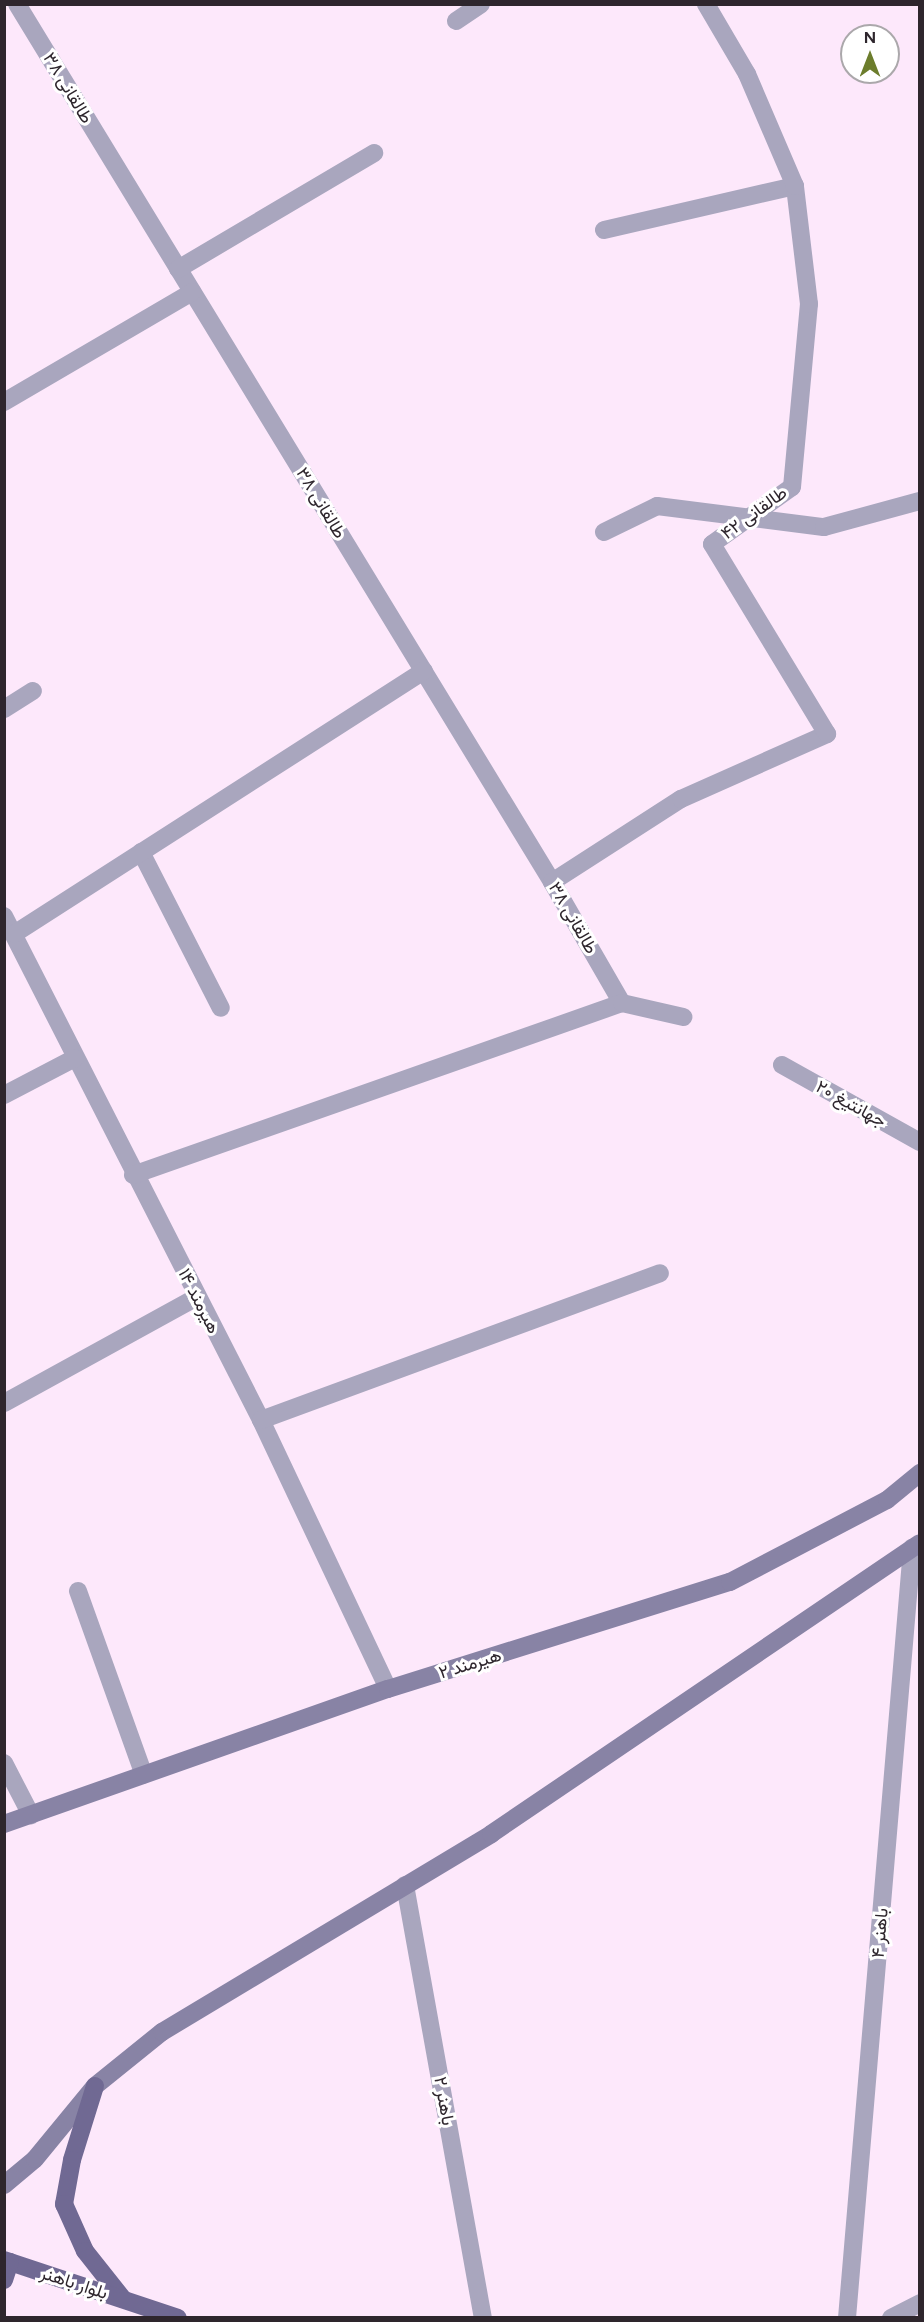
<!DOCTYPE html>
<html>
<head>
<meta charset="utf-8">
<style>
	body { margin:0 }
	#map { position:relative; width:924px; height:2322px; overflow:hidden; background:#fde8fb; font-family:Figtree,Vazirmatn,sans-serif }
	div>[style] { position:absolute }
	.street>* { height:18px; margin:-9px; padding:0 9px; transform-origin:9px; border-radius:9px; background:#a9a6be }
	.secondary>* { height:18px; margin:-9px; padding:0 9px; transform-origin:9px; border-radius:9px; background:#8883a5 }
	.primary>* { height:18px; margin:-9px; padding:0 9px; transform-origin:9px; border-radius:9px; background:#706993 }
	span { translate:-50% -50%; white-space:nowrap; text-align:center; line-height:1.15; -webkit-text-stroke:6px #fff; paint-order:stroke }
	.street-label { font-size:18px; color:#2e262d }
	.frame { position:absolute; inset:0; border:6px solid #2e262d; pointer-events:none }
	.north { position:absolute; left:840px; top:24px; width:60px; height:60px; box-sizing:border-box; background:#fff; border:2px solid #aba8ab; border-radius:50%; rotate:0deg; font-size:16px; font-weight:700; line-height:24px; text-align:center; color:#2e262d }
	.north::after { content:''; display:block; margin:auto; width:21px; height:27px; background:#6c7d2c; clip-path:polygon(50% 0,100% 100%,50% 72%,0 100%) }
</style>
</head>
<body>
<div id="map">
	<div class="street">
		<i style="left:17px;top:4px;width:1028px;rotate:58.64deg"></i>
		<i style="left:552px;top:882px;width:140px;rotate:60deg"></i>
		<i style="left:456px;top:21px;width:30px;rotate:-34deg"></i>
		<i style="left:604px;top:230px;width:196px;rotate:-13deg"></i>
		<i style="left:178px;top:269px;width:228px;rotate:-30.6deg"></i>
		<i style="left:4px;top:402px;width:218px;rotate:-30.3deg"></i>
		<i style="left:604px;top:532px;width:59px;rotate:-26.1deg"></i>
		<i style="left:657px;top:506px;width:168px;rotate:7.2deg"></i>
		<i style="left:824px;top:527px;width:99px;rotate:-15.2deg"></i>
		<i style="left:4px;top:709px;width:34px;rotate:-32deg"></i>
		<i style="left:141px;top:852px;width:175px;rotate:62.9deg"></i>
		<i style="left:552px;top:882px;width:153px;rotate:-32.8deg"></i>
		<i style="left:681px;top:799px;width:160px;rotate:-24deg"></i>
		<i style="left:827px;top:734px;width:222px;rotate:-121.2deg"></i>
		<i style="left:712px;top:544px;width:98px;rotate:-35.5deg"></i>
		<i style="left:792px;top:487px;width:184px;rotate:-84.7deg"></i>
		<i style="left:809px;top:304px;width:119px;rotate:-96.8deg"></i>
		<i style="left:795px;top:186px;width:122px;rotate:-113.2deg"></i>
		<i style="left:747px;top:74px;width:81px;rotate:-120.4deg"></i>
		<i style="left:4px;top:916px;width:566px;rotate:62.98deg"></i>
		<i style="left:261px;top:1420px;width:297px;rotate:64.7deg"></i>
		<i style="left:14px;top:934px;width:487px;rotate:-32.7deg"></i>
		<i style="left:782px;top:1065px;width:158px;rotate:29.2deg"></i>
		<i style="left:4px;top:1095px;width:80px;rotate:-27.5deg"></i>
		<i style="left:133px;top:1175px;width:518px;rotate:-19.38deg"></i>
		<i style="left:622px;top:1003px;width:63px;rotate:12.9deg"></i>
		<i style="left:4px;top:1403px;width:220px;rotate:-28.8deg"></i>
		<i style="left:261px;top:1420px;width:425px;rotate:-20.2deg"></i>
		<i style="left:78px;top:1591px;width:195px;rotate:70.3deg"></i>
		<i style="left:4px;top:1763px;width:59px;rotate:62.6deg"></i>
		<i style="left:405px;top:1885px;width:440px;rotate:79.8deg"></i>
		<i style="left:847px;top:2318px;width:773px;rotate:-85.17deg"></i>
		<i style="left:891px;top:2318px;width:33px;rotate:-27deg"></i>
	</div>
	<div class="secondary">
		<i style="left:4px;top:1824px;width:407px;rotate:-19.4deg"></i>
		<i style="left:388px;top:1689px;width:358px;rotate:-17.4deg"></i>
		<i style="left:730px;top:1582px;width:177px;rotate:-27.6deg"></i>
		<i style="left:887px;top:1500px;width:43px;rotate:-39.3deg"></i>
		<i style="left:4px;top:2185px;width:40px;rotate:-40deg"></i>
		<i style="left:35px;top:2159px;width:94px;rotate:-50.6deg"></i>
		<i style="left:95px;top:2086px;width:86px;rotate:-38.9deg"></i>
		<i style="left:162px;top:2032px;width:384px;rotate:-31deg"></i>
		<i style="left:491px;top:1834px;width:518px;rotate:-34.15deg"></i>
	</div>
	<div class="primary">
		<i style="left:95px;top:2086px;width:77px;rotate:107.3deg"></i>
		<i style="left:72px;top:2160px;width:45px;rotate:100.3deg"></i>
		<i style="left:64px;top:2204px;width:51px;rotate:65.9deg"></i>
		<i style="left:85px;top:2251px;width:61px;rotate:51.6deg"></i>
		<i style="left:4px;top:2260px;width:183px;rotate:18.4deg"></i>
		<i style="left:4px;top:2280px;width:19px;rotate:-72deg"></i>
	</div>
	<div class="street-label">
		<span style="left:68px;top:88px;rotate:59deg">طالقانی ۳۸</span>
		<span style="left:321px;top:503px;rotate:59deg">طالقانی ۳۸</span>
		<span style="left:754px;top:513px;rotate:-36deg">طالقانی ۴۲</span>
		<span style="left:573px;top:918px;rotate:60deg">طالقانی ۳۸</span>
		<span style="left:851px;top:1104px;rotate:29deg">جهانتیغ ۲۰</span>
		<span style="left:199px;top:1301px;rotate:63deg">هیرمند ۱۴</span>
		<span style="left:470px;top:1664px;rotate:-17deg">هیرمند ۲</span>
		<span style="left:880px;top:1933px;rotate:-85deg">باهنر ۴</span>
		<span style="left:444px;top:2101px;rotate:80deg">باهنر ۲</span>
		<span style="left:74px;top:2283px;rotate:18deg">بلوار باهنر</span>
	</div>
	<div class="frame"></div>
	<div class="north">N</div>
</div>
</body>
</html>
